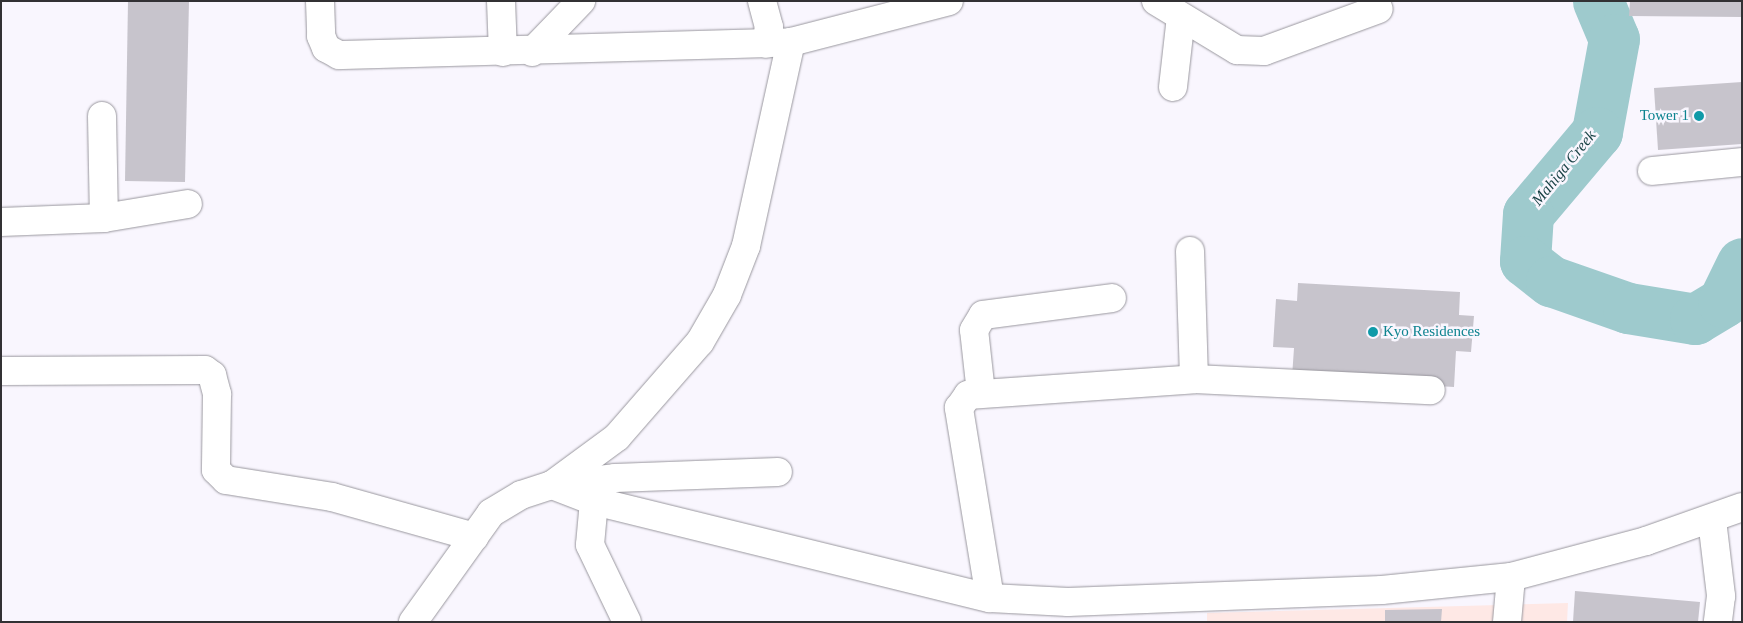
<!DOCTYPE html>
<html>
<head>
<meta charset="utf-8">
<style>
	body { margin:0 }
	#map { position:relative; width:1743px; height:623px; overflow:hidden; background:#f9f6fe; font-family:"Times New Roman",serif }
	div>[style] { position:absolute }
	.industrial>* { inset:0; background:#fee8e5 }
	.river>* { height:51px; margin:-25.5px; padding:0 25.5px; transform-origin:25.5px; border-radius:25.5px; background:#9ecacd }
	.building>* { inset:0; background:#c7c4cc }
	.roads { filter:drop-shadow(0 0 1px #99979e) drop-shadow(0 0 1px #99979e) }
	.minor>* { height:28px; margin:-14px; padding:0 14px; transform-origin:14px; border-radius:14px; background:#fff }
	.dots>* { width:14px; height:14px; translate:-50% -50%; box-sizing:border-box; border:2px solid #f9f6fe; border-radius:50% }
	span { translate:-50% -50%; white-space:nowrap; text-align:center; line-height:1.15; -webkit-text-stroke:5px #f9f6fe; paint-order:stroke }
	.culture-label { font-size:15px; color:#0d838f }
	.right { translate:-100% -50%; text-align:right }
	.left { translate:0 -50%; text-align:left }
	.water-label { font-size:16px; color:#153f42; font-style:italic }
	.frame { position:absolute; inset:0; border:2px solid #323134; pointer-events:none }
</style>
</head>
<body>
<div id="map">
	<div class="industrial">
		<i style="clip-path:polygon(1568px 603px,1567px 622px,1207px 622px,1207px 613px)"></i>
	</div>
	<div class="river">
		<i style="left:1598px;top:1px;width:41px;rotate:67.2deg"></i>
		<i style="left:1614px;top:39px;width:95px;rotate:100.4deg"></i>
		<i style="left:1597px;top:132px;width:107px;rotate:130.1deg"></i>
		<i style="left:1528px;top:214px;width:47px;rotate:93.7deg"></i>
		<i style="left:1525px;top:261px;width:33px;rotate:38deg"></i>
		<i style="left:1551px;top:281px;width:82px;rotate:19.3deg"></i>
		<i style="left:1628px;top:308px;width:68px;rotate:9.3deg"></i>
		<i style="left:1695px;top:319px;width:33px;rotate:-31deg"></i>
		<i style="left:1723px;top:302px;width:43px;rotate:-64deg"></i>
	</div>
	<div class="building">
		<i style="clip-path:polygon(128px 1px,189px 1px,185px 182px,125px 181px)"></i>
		<i style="clip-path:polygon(1630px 1px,1742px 1px,1742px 17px,1629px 16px)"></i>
		<i style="clip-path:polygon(1742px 82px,1742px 144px,1658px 150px,1654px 88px)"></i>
		<i style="clip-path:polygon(1298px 283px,1460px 292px,1459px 315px,1474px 316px,1471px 352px,1456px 351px,1454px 387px,1292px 377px,1294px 348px,1273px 347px,1276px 299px,1297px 301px)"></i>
		<i style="clip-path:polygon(1575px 591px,1700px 602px,1698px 622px,1573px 622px)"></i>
		<i style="clip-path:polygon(1442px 609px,1441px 622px,1385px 622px,1385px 610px)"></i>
	</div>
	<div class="roads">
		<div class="minor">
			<i style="left:320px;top:1px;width:35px;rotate:88deg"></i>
			<i style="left:321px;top:36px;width:13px;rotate:67deg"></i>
			<i style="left:326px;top:48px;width:15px;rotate:28deg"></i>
			<i style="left:339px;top:55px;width:452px;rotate:-1.6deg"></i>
			<i style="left:791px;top:42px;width:163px;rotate:-14.5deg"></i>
			<i style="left:501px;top:1px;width:51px;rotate:87.8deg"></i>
			<i style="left:762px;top:1px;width:27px;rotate:75deg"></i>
			<i style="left:769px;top:27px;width:17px;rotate:100deg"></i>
			<i style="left:1156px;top:1px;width:95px;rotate:31.2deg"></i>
			<i style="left:1237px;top:50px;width:27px;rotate:2deg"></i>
			<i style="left:1264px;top:51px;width:122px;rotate:-20.1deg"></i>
			<i style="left:532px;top:52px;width:71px;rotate:-46.1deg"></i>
			<i style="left:1173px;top:87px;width:70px;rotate:-83.5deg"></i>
			<i style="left:102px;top:116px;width:102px;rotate:88.9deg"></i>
			<i style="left:1652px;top:171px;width:90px;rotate:-5.7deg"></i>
			<i style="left:1px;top:222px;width:103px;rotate:-2.2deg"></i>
			<i style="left:104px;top:218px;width:85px;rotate:-9.5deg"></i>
			<i style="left:1190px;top:251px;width:128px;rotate:88.2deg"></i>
			<i style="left:1px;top:371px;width:204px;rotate:-0.3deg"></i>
			<i style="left:205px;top:370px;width:9px;rotate:36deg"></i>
			<i style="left:212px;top:375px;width:20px;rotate:75deg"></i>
			<i style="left:217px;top:394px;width:76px;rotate:90.8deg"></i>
			<i style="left:216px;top:470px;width:14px;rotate:45deg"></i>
			<i style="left:226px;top:480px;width:107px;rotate:9.1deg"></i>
			<i style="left:332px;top:497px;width:148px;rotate:15.7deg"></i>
			<i style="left:981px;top:393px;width:63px;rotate:-96.3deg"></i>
			<i style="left:974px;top:330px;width:17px;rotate:-59deg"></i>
			<i style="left:983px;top:315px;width:130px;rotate:-7.5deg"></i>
			<i style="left:552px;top:485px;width:45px;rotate:20.9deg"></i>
			<i style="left:594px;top:501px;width:408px;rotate:13.8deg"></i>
			<i style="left:990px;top:598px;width:78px;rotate:2.9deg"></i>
			<i style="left:1068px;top:602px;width:314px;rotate:-2.2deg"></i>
			<i style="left:1382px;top:590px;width:130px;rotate:-5.8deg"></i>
			<i style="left:1511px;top:577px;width:140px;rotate:-14.9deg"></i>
			<i style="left:1646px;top:541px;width:102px;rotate:-19.5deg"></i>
			<i style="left:552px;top:485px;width:81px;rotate:-36.4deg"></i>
			<i style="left:617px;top:437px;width:126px;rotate:-48.9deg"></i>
			<i style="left:700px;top:342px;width:54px;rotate:-60.1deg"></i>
			<i style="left:727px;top:295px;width:53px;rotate:-68.8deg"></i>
			<i style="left:746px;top:246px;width:209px;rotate:-77.6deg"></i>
			<i style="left:594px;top:501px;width:44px;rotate:95.2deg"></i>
			<i style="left:590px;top:545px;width:85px;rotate:64.3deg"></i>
			<i style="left:1712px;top:520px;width:77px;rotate:83.2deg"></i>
			<i style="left:1721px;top:596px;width:26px;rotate:97deg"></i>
			<i style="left:990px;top:598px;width:193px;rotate:-99.3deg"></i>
			<i style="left:959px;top:408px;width:16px;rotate:-55deg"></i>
			<i style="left:968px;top:395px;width:227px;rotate:-4deg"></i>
			<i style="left:1194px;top:379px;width:237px;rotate:2.7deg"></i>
			<i style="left:413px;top:622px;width:134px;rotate:-54.4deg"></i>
			<i style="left:491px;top:513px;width:35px;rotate:-31deg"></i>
			<i style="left:521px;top:495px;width:33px;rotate:-18deg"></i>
			<i style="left:552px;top:485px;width:63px;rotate:-6.3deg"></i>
			<i style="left:615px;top:478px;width:163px;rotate:-2.1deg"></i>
			<i style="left:1507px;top:622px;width:45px;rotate:-84.9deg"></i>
		</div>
	</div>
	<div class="dots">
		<i style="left:1699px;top:116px;background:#0f9aa8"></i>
		<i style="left:1373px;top:332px;background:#0f9aa8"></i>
	</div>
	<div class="culture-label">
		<span class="right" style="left:1689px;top:116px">Tower 1</span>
		<span class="left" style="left:1383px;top:332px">Kyo Residences</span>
	</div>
	<div class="water-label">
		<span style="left:1564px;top:168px;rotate:-51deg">Mahiga Creek</span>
	</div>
	<div class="frame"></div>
</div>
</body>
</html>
